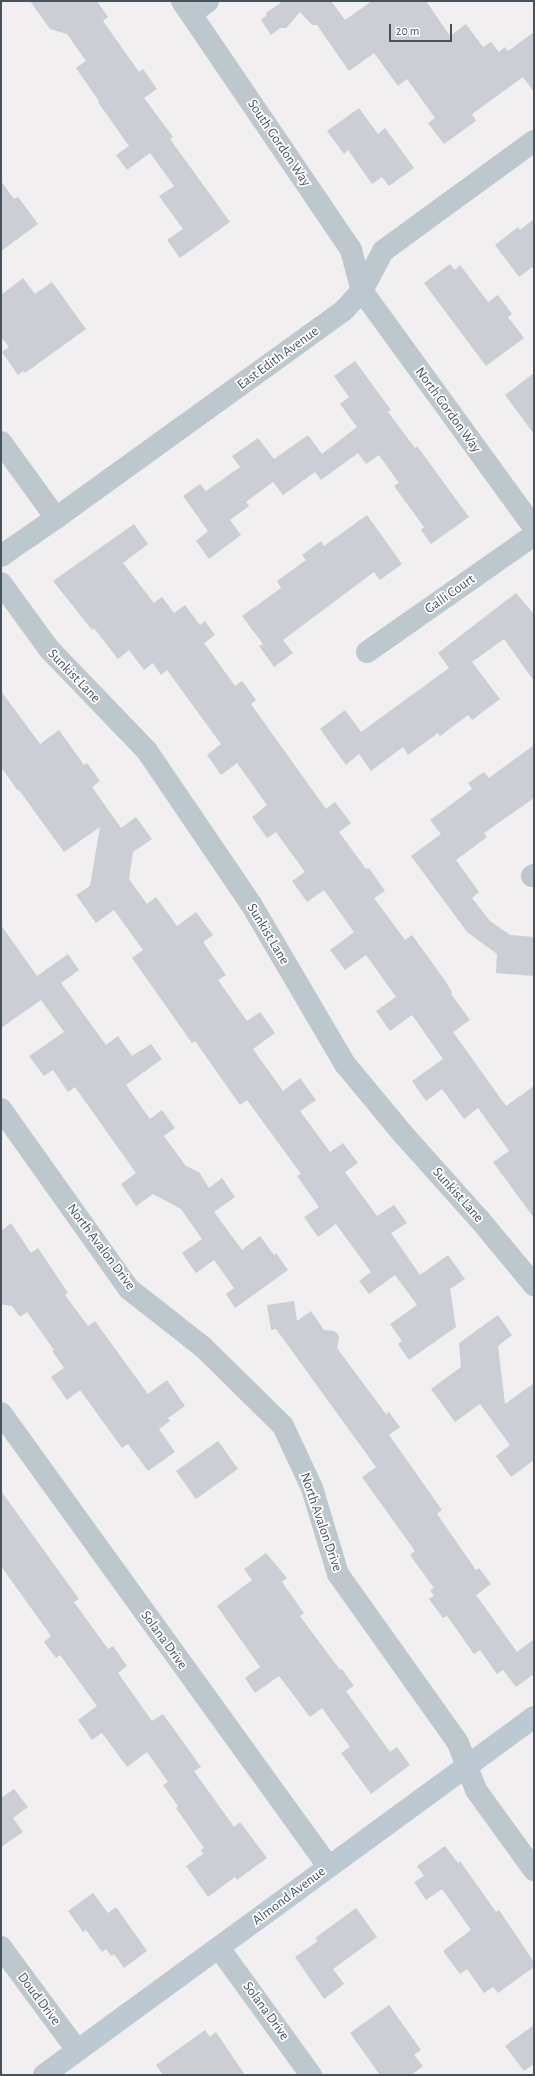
<!DOCTYPE html>
<html>
<head>
<meta charset="utf-8">
<style>
	body { margin:0 }
	#map { position:relative; width:535px; height:2076px; overflow:hidden; background:#f1efef; font-family:"Alegreya Sans",sans-serif }
	div>[style] { position:absolute }
	.building>* { inset:0; background:#cbced4 }
	.street>* { height:22px; margin:-11px; padding:0 11px; transform-origin:11px; border-radius:11px; background:#bcc7ce }
	.secondary>* { height:22px; margin:-11px; padding:0 11px; transform-origin:11px; border-radius:11px; background:#bcc9d3 }
	span { translate:-50% -50%; white-space:nowrap; text-align:center; line-height:1.15; -webkit-text-stroke:3.5px #fff; paint-order:stroke }
	.street-label { font-size:14px; color:#46535d }
	.frame { position:absolute; inset:0; border:2px solid #46535d; pointer-events:none }
	.scale { position:absolute; left:389px; top:24px; width:63px; height:18px; box-sizing:border-box; border:2px solid #46535d; border-top:0; padding-left:5px; font-size:12px; line-height:14px; white-space:nowrap; color:#46535d; -webkit-text-stroke:3px #fff; paint-order:stroke }
</style>
</head>
<body>
<div id="map">
	<div class="building">
		<i style="clip-path:polygon(30px 1px,97px 1px,108px 17px,103px 21px,139px 72px,143px 69px,157px 89px,144px 98px,173px 137px,170px 139px,230px 222px,180px 258px,167px 240px,183px 229px,159px 196px,174px 186px,150px 153px,127px 170px,116px 155px,129px 146px,98px 102px,99px 101px,76px 68px,86px 61px,67px 34px,50px 29px)"></i>
		<i style="clip-path:polygon(283px 1px,331px 1px,345px 20px,372px 1px,426px 1px,450px 36px,466px 24px,483px 47px,491px 42px,499px 52px,505px 47px,508px 51px,534px 32px,534px 92px,523px 77px,472px 114px,476px 121px,444px 144px,428px 123px,435px 118px,407px 79px,398px 86px,374px 53px,349px 71px,317px 25px,312px 25px,300px 12px,286px 28px,280px 28px,271px 35px,261px 20px,267px 15px,266px 13px)"></i>
		<i style="clip-path:polygon(359px 108px,378px 134px,385px 128px,414px 168px,389px 186px,382px 177px,372px 184px,348px 150px,344px 154px,327px 131px)"></i>
		<i style="clip-path:polygon(1px 181px,14px 199px,18px 197px,38px 224px,1px 251px)"></i>
		<i style="clip-path:polygon(534px 219px,534px 266px,519px 277px,495px 245px,518px 227px,520px 230px)"></i>
		<i style="clip-path:polygon(450px 264px,455px 270px,460px 265px,488px 302px,498px 295px,512px 314px,508px 317px,524px 338px,486px 366px,424px 283px)"></i>
		<i style="clip-path:polygon(23px 278px,35px 294px,52px 282px,86px 329px,25px 373px,23px 371px,18px 375px,2px 352px,9px 347px,1px 337px,1px 295px)"></i>
		<i style="clip-path:polygon(355px 361px,391px 410px,388px 412px,415px 448px,417px 446px,469px 517px,431px 544px,421px 530px,424px 527px,394px 486px,399px 483px,379px 455px,366px 464px,358px 453px,321px 480px,315px 472px,283px 495px,273px 482px,246px 502px,249px 506px,230px 520px,241px 535px,209px 559px,196px 541px,208px 531px,183px 496px,200px 484px,206px 491px,240px 467px,232px 456px,258px 438px,274px 459px,308px 435px,322px 454px,357px 427px,340px 404px,349px 397px,334px 376px)"></i>
		<i style="clip-path:polygon(534px 373px,534px 434px,505px 395px)"></i>
		<i style="clip-path:polygon(367px 515px,402px 564px,380px 580px,374px 572px,283px 640px,293px 653px,274px 667px,259px 646px,263px 644px,242px 616px,281px 588px,277px 581px,306px 560px,302px 555px,321px 541px,324px 546px)"></i>
		<i style="clip-path:polygon(134px 524px,148px 544px,123px 563px,154px 603px,162px 597px,174px 613px,185px 605px,200px 625px,205px 621px,215px 635px,204px 643px,235px 686px,242px 681px,256px 700px,251px 704px,326px 809px,335px 802px,351px 823px,339px 832px,366px 869px,369px 868px,385px 891px,374px 898px,405px 940px,412px 935px,446px 982px,452px 992px,451px 994px,470px 1020px,453px 1032px,506px 1106px,534px 1086px,534px 1218px,493px 1162px,509px 1151px,478px 1108px,464px 1119px,442px 1089px,426px 1101px,412px 1081px,443px 1059px,412px 1015px,390px 1031px,376px 1011px,396px 997px,366px 955px,345px 970px,330px 950px,354px 932px,324px 890px,307px 902px,292px 881px,305px 872px,276px 832px,267px 838px,252px 817px,267px 805px,237px 763px,221px 775px,207px 755px,221px 744px,167px 670px,161px 675px,153px 663px,144px 670px,129px 650px,118px 659px,94px 628px,92px 630px,53px 581px)"></i>
		<i style="clip-path:polygon(516px 593px,534px 614px,534px 681px,504px 639px,472px 662px,500px 699px,472px 720px,468px 715px,440px 736px,438px 733px,408px 755px,403px 747px,371px 771px,359px 754px,346px 765px,320px 729px,345px 710px,361px 732px,449px 668px,438px 653px)"></i>
		<i style="clip-path:polygon(1px 691px,40px 744px,59px 730px,84px 765px,87px 763px,100px 781px,92px 787px,121px 828px,136px 817px,152px 839px,133px 852px,129px 879px,147px 904px,156px 897px,177px 926px,196px 912px,213px 935px,203px 942px,226px 975px,218px 980px,247px 1021px,260px 1012px,275px 1033px,253px 1049px,283px 1091px,300px 1078px,316px 1100px,300px 1111px,330px 1152px,343px 1143px,358px 1163px,345px 1172px,377px 1216px,394px 1205px,407px 1223px,391px 1233px,420px 1275px,448px 1255px,465px 1279px,450px 1289px,456px 1327px,409px 1360px,398px 1344px,402px 1341px,390px 1324px,417px 1305px,395px 1275px,369px 1294px,359px 1281px,371px 1272px,336px 1224px,318px 1237px,304px 1217px,319px 1207px,297px 1176px,301px 1174px,247px 1100px,240px 1105px,195px 1041px,192px 1043px,132px 958px,143px 950px,114px 910px,96px 923px,76px 895px,90px 886px,100px 827px,64px 852px,19px 790px,18px 791px,1px 767px)"></i>
		<i style="clip-path:polygon(534px 745px,534px 798px,484px 833px,487px 837px,456px 860px,479px 892px,472px 898px,490px 921px,510px 935px,534px 937px,534px 976px,496px 973px,497px 954px,467px 932px,411px 856px,441px 834px,430px 820px,472px 789px,468px 783px,484px 772px,489px 778px)"></i>
		<i style="clip-path:polygon(1px 925px,37px 976px,68px 954px,79px 970px,61px 983px,106px 1045px,118px 1036px,132px 1056px,151px 1044px,162px 1059px,126px 1085px,150px 1119px,162px 1110px,175px 1128px,164px 1136px,186px 1166px,199px 1172px,209px 1188px,222px 1178px,235px 1197px,214px 1212px,242px 1250px,260px 1236px,274px 1255px,276px 1253px,288px 1270px,235px 1308px,226px 1294px,234px 1288px,214px 1260px,196px 1273px,182px 1253px,202px 1239px,181px 1209px,153px 1194px,136px 1206px,121px 1184px,136px 1173px,75px 1087px,68px 1092px,53px 1070px,44px 1076px,29px 1056px,64px 1032px,41px 1000px,1px 1028px)"></i>
		<i style="clip-path:polygon(11px 1223px,31px 1253px,38px 1248px,68px 1293px,65px 1295px,88px 1326px,95px 1321px,148px 1394px,167px 1380px,185px 1406px,168px 1418px,170px 1421px,159px 1429px,175px 1452px,148px 1471px,128px 1444px,122px 1448px,80px 1390px,67px 1400px,51px 1377px,64px 1368px,52px 1351px,54px 1350px,27px 1312px,20px 1317px,12px 1306px,1px 1304px,1px 1231px)"></i>
		<i style="clip-path:polygon(294px 1301px,297px 1321px,311px 1311px,324px 1330px,334px 1331px,338px 1334px,339px 1338px,337px 1348px,386px 1414px,389px 1412px,400px 1427px,389px 1435px,442px 1510px,437px 1514px,476px 1570px,479px 1568px,491px 1584px,476px 1595px,517px 1652px,534px 1639px,534px 1674px,516px 1687px,503px 1670px,497px 1674px,480px 1650px,474px 1654px,447px 1616px,443px 1618px,429px 1599px,434px 1596px,430px 1590px,434px 1588px,410px 1555px,415px 1551px,362px 1477px,376px 1467px,276px 1329px,271px 1330px,267px 1305px)"></i>
		<i style="clip-path:polygon(498px 1315px,512px 1335px,498px 1346px,505px 1404px,534px 1383px,534px 1460px,511px 1477px,496px 1456px,510px 1445px,480px 1404px,455px 1422px,431px 1389px,461px 1367px,459px 1343px)"></i>
		<i style="clip-path:polygon(218px 1441px,238px 1469px,196px 1499px,176px 1471px)"></i>
		<i style="clip-path:polygon(1px 1491px,79px 1599px,74px 1602px,108px 1649px,113px 1646px,127px 1666px,118px 1673px,152px 1721px,163px 1714px,201px 1767px,194px 1771px,234px 1827px,240px 1822px,267px 1858px,237px 1880px,235px 1877px,208px 1897px,186px 1866px,203px 1854px,201px 1850px,204px 1848px,176px 1808px,178px 1806px,163px 1785px,168px 1782px,147px 1752px,127px 1767px,102px 1733px,92px 1740px,78px 1720px,97px 1706px,60px 1655px,56px 1658px,44px 1642px,51px 1636px,1px 1566px)"></i>
		<i style="clip-path:polygon(266px 1553px,287px 1578px,282px 1582px,304px 1613px,300px 1616px,340px 1670px,342px 1669px,354px 1686px,346px 1691px,390px 1752px,397px 1747px,410px 1765px,371px 1794px,341px 1753px,350px 1747px,322px 1708px,310px 1717px,279px 1676px,255px 1693px,245px 1678px,260px 1667px,217px 1606px,252px 1580px,244px 1569px)"></i>
		<i style="clip-path:polygon(14px 1789px,28px 1807px,13px 1818px,23px 1832px,1px 1847px,1px 1798px)"></i>
		<i style="clip-path:polygon(445px 1846px,458px 1863px,460px 1861px,496px 1912px,499px 1910px,534px 1962px,534px 1967px,498px 1993px,493px 1987px,484px 1993px,467px 1969px,460px 1974px,443px 1951px,471px 1930px,442px 1889px,426px 1900px,414px 1882px,424px 1876px,417px 1866px)"></i>
		<i style="clip-path:polygon(93px 1893px,108px 1913px,116px 1907px,147px 1951px,124px 1968px,114px 1954px,111px 1956px,106px 1949px,102px 1952px,86px 1930px,83px 1932px,68px 1911px)"></i>
		<i style="clip-path:polygon(356px 1908px,377px 1937px,333px 1969px,344px 1984px,324px 1999px,295px 1957px,318px 1941px,315px 1938px)"></i>
		<i style="clip-path:polygon(389px 2005px,421px 2050px,414px 2055px,423px 2066px,411px 2075px,380px 2075px,350px 2033px)"></i>
		<i style="clip-path:polygon(534px 2025px,534px 2064px,524px 2071px,505px 2046px)"></i>
		<i style="clip-path:polygon(205px 2030px,210px 2037px,216px 2032px,245px 2075px,163px 2075px,156px 2065px)"></i>
	</div>
	<div class="street">
		<i style="left:182px;top:1px;width:301px;rotate:55.8deg"></i>
		<i style="left:351px;top:250px;width:42px;rotate:75deg"></i>
		<i style="left:362px;top:291px;width:293px;rotate:54deg"></i>
		<i style="left:191px;top:14px;width:21px;rotate:-37deg"></i>
		<i style="left:1px;top:442px;width:94px;rotate:54.1deg"></i>
		<i style="left:1px;top:556px;width:67px;rotate:-34.6deg"></i>
		<i style="left:56px;top:518px;width:355px;rotate:-35.8deg"></i>
		<i style="left:344px;top:310px;width:26px;rotate:-47deg"></i>
		<i style="left:362px;top:291px;width:45px;rotate:-62.3deg"></i>
		<i style="left:383px;top:251px;width:187px;rotate:-36.1deg"></i>
		<i style="left:1px;top:583px;width:82px;rotate:54deg"></i>
		<i style="left:49px;top:649px;width:141px;rotate:46.1deg"></i>
		<i style="left:147px;top:751px;width:185px;rotate:55.8deg"></i>
		<i style="left:251px;top:904px;width:186px;rotate:59.6deg"></i>
		<i style="left:345px;top:1064px;width:91px;rotate:50.4deg"></i>
		<i style="left:403px;top:1134px;width:115px;rotate:48.2deg"></i>
		<i style="left:480px;top:1220px;width:85px;rotate:50.3deg"></i>
		<i style="left:367px;top:652px;width:204px;rotate:-35deg"></i>
		<i style="left:532px;top:876px;width:2px;rotate:-27deg"></i>
		<i style="left:1px;top:1109px;width:221px;rotate:54.6deg"></i>
		<i style="left:129px;top:1289px;width:94px;rotate:38.1deg"></i>
		<i style="left:203px;top:1347px;width:112px;rotate:44.6deg"></i>
		<i style="left:283px;top:1426px;width:68px;rotate:64.9deg"></i>
		<i style="left:312px;top:1488px;width:90px;rotate:73.2deg"></i>
		<i style="left:338px;top:1574px;width:207px;rotate:54.6deg"></i>
		<i style="left:458px;top:1743px;width:50px;rotate:69deg"></i>
		<i style="left:476px;top:1790px;width:99px;rotate:54.1deg"></i>
		<i style="left:1px;top:1413px;width:559px;rotate:54.18deg"></i>
		<i style="left:1px;top:1947px;width:128px;rotate:53.6deg"></i>
		<i style="left:219px;top:1948px;width:157px;rotate:54.1deg"></i>
	</div>
	<div class="secondary">
		<i style="left:44px;top:2075px;width:607px;rotate:-36.15deg"></i>
	</div>
	<div class="street-label">
		<span style="left:279px;top:143px;rotate:56deg">South Gordon Way</span>
		<span style="left:278px;top:358px;rotate:-36deg">East Edith Avenue</span>
		<span style="left:448px;top:410px;rotate:54deg">North Gordon Way</span>
		<span style="left:450px;top:594px;rotate:-35deg">Galli Court</span>
		<span style="left:74px;top:676px;rotate:46deg">Sunkist Lane</span>
		<span style="left:268px;top:934px;rotate:59deg">Sunkist Lane</span>
		<span style="left:458px;top:1195px;rotate:48deg">Sunkist Lane</span>
		<span style="left:101px;top:1247px;rotate:53deg">North Avalon Drive</span>
		<span style="left:321px;top:1522px;rotate:71deg">North Avalon Drive</span>
		<span style="left:164px;top:1640px;rotate:54deg">Solana Drive</span>
		<span style="left:289px;top:1896px;rotate:-37deg">Almond Avenue</span>
		<span style="left:39px;top:1999px;rotate:53deg">Doud Drive</span>
		<span style="left:266px;top:2011px;rotate:54deg">Solana Drive</span>
	</div>
	<div class="frame"></div>
	<div class="scale">20 m</div>
</div>
</body>
</html>
